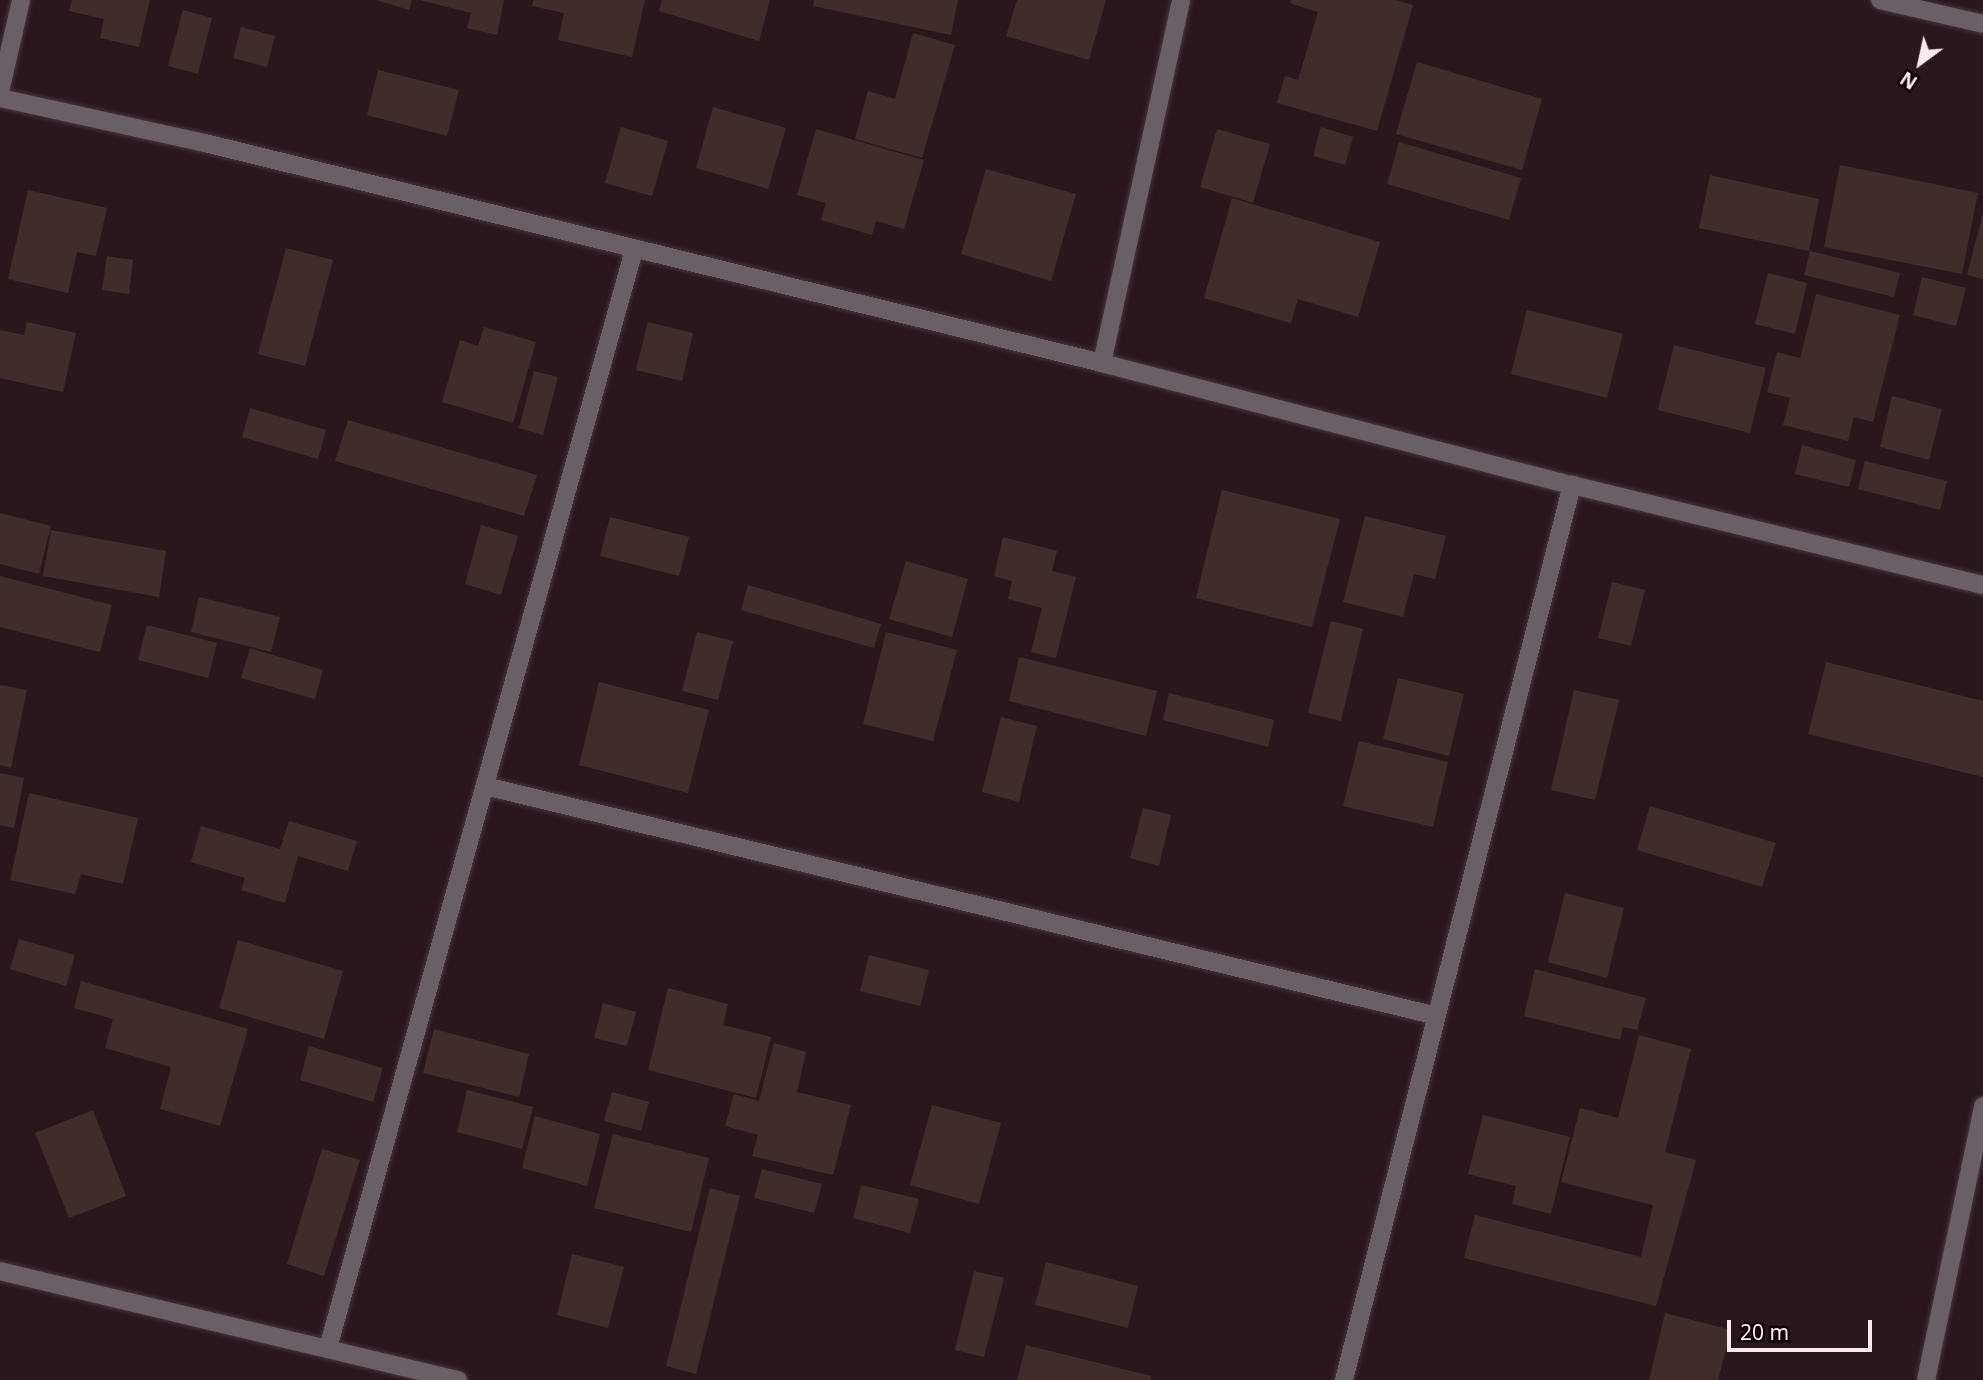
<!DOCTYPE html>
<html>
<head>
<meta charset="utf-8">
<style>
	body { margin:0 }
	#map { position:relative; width:1983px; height:1380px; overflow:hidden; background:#2a171d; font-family:"Noto Sans",sans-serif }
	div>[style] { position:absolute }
	.building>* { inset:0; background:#422c2b }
	.roads { filter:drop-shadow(0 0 2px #47353a) drop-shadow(0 0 2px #47353a) }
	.minor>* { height:18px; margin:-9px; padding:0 9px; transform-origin:9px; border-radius:9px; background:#686066 }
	span { translate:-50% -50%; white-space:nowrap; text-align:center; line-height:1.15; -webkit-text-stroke:5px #0d0507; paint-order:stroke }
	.north { position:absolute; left:1885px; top:28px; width:70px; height:70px; -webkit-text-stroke:5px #0d0507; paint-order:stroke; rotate:213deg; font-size:19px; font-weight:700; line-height:28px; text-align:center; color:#f9eaee }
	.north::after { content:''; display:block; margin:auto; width:24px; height:32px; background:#f9eaee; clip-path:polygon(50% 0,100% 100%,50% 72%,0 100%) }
	.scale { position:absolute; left:1727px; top:1320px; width:145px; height:32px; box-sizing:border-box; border:4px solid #f9eaee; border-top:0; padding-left:9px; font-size:21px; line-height:24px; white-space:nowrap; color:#f9eaee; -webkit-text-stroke:5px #0d0507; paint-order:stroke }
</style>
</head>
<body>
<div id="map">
	<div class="building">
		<i style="clip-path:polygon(72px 0,150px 0,139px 47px,100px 38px,104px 19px,69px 11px)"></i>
		<i style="clip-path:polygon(376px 0,412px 0,409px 10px)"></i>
		<i style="clip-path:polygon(420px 0,504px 0,497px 35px,467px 28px,471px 13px)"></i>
		<i style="clip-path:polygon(533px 0,645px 0,632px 57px,558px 40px,564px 13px,532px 6px)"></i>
		<i style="clip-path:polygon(662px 0,770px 0,759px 41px,659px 11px)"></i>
		<i style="clip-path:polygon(814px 0,958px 0,951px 35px,813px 6px)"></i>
		<i style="clip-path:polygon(1017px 0,1106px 0,1089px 60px,1006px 36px)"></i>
		<i style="clip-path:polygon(1291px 0,1395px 0,1413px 5px,1377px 131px,1277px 103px,1285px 76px,1298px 80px,1318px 12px,1290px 3px)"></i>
		<i style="clip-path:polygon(183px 10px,212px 18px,198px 74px,168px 66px)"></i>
		<i style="clip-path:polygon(241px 27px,275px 36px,267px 67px,233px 58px)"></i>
		<i style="clip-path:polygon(913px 33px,955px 45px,922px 158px,855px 139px,868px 91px,895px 99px)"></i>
		<i style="clip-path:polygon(1417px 62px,1542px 99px,1522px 170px,1396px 134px)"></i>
		<i style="clip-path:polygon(378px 70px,459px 90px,447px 136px,367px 115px)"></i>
		<i style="clip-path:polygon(713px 107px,786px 128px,768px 189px,696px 168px)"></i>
		<i style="clip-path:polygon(621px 127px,668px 141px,652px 196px,605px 183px)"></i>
		<i style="clip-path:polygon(1321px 127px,1353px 137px,1345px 165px,1313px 156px)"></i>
		<i style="clip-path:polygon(816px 129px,924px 160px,904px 229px,876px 221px,872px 235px,821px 220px,826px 203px,797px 195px)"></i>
		<i style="clip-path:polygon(1217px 129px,1270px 144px,1253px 203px,1200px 187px)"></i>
		<i style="clip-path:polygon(1399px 142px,1521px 178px,1509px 220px,1387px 184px)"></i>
		<i style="clip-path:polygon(1840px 165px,1978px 193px,1962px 274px,1824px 247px)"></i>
		<i style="clip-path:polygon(986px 169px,1076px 194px,1051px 281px,961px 254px)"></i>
		<i style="clip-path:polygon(1710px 175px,1819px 199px,1809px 251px,1699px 228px)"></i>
		<i style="clip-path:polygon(28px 190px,107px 208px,96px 256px,77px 252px,68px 293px,8px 279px)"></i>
		<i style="clip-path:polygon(1232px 198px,1380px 242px,1358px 317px,1298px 299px,1291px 323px,1204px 298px)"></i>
		<i style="clip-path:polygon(1983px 213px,1983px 279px,1967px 275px)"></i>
		<i style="clip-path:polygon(286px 248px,333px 260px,305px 366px,258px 354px)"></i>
		<i style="clip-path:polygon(1810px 251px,1900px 273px,1894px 297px,1804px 275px)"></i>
		<i style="clip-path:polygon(107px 256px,133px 260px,129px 294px,102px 290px)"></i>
		<i style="clip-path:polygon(1768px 273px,1807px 283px,1795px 334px,1755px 324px)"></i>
		<i style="clip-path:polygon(1922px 277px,1966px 288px,1956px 326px,1913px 315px)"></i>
		<i style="clip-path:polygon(1816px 294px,1900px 315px,1873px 422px,1854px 417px,1848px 441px,1783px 425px,1790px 398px,1767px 392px,1777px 352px,1800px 358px)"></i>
		<i style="clip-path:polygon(1527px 310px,1623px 334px,1607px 398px,1511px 374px)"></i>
		<i style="clip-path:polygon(27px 322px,76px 333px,63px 392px,0 378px,0 330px,24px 335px)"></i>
		<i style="clip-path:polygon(648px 322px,693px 333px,682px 381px,636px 370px)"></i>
		<i style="clip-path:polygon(484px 327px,536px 342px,513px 423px,442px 402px,460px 340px,478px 346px)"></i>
		<i style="clip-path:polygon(1674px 345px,1766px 368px,1750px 433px,1658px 410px)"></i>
		<i style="clip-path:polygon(534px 371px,558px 377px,543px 435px,519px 428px)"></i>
		<i style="clip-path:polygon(1892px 396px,1942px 409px,1929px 460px,1880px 447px)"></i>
		<i style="clip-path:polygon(250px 408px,326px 430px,318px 459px,242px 437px)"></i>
		<i style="clip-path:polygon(348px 420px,537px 475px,524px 516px,335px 461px)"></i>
		<i style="clip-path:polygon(1802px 445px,1856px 460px,1849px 487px,1795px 474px)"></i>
		<i style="clip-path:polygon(1865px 461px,1947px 481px,1940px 510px,1858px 489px)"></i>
		<i style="clip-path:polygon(1222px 490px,1340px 519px,1312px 627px,1196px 598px)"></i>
		<i style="clip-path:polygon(0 513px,51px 526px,39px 574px,0 564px)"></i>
		<i style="clip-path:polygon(1365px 516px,1446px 536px,1435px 579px,1414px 574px,1403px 617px,1343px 602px)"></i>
		<i style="clip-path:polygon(610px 517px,689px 537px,679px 576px,600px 556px)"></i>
		<i style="clip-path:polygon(481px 525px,518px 536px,501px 595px,465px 584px)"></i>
		<i style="clip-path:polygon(51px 530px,166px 551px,159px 597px,43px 576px)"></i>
		<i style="clip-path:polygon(1003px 537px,1057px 551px,1052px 571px,1076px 577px,1056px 658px,1031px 652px,1042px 608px,1008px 599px,1012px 581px,994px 576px)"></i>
		<i style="clip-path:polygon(906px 561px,968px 579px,952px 637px,889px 619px)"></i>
		<i style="clip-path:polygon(0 576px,112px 605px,100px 652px,0 627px)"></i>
		<i style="clip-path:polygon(1612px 582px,1645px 590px,1631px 646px,1598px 638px)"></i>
		<i style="clip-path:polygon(748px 585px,881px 624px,874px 648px,741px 610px)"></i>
		<i style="clip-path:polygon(199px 597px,280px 617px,271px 652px,191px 632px)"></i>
		<i style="clip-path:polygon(1331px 621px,1363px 629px,1341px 721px,1308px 713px)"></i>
		<i style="clip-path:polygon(147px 625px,217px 643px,208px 678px,138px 660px)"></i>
		<i style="clip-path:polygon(697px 632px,733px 641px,718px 700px,682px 691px)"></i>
		<i style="clip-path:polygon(886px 632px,957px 650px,933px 741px,863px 724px)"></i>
		<i style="clip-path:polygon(250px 648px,323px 670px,315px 699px,241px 678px)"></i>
		<i style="clip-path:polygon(1019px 657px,1157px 691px,1146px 736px,1009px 701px)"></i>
		<i style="clip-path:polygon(1826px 662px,1983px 701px,1983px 777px,1808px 734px)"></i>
		<i style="clip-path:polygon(1398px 678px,1464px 694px,1449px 756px,1383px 739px)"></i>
		<i style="clip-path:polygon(599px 682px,709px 710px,688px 793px,579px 765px)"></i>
		<i style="clip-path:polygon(0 685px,27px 690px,11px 768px,0 765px)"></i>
		<i style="clip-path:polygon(1574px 690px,1619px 700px,1595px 800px,1551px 790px)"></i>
		<i style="clip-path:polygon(1169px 693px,1274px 720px,1268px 747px,1163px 720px)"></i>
		<i style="clip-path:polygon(1001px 717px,1037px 726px,1019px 802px,982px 792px)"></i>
		<i style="clip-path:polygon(1359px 741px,1448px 762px,1433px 827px,1343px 806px)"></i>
		<i style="clip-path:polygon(0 773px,24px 778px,14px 828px,0 825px)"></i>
		<i style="clip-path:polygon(29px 793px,138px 818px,123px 884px,81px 874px,75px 894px,10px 880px)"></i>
		<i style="clip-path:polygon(1650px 806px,1776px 843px,1762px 887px,1637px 850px)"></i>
		<i style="clip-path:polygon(1143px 808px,1171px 815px,1159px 866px,1130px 858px)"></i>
		<i style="clip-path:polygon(289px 821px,357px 841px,348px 871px,298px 856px,285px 903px,241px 890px,245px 878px,191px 862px,201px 826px,280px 849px)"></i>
		<i style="clip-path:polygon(1565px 893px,1624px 908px,1607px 978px,1548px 962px)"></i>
		<i style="clip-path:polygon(19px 939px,75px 955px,66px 986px,10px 969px)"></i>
		<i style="clip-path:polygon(238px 940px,343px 971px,324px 1039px,219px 1008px)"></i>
		<i style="clip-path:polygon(869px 955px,929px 970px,920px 1006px,860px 991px)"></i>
		<i style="clip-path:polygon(1535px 969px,1646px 998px,1637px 1030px,1623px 1027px,1620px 1040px,1524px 1016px)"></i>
		<i style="clip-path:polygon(81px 981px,248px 1029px,220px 1126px,160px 1109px,171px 1067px,105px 1048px,113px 1019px,74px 1008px)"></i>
		<i style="clip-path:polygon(668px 988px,728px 1004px,723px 1025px,771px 1037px,756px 1098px,648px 1070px)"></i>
		<i style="clip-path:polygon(603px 1003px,636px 1012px,627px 1046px,594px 1038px)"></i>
		<i style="clip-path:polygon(434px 1029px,529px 1054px,519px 1097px,423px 1073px)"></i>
		<i style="clip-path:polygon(1639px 1035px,1691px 1049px,1665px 1152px,1696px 1160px,1656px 1306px,1464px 1258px,1475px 1215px,1641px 1257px,1653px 1205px,1561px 1182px,1580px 1108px,1618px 1118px)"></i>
		<i style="clip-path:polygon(774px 1043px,806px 1052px,797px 1092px,851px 1105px,833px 1175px,752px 1156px,758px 1135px,725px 1126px,734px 1094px,759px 1101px)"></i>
		<i style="clip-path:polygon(309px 1046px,383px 1068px,373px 1102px,300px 1080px)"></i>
		<i style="clip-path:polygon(467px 1090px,533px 1107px,522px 1149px,457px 1132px)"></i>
		<i style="clip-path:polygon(612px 1092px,649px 1102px,641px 1131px,604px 1121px)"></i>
		<i style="clip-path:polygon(932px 1105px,1001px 1123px,979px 1204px,910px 1185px)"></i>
		<i style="clip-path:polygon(93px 1110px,126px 1196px,69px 1218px,35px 1133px)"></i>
		<i style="clip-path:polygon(1483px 1115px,1570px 1137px,1551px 1214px,1512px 1204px,1516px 1186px,1468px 1174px)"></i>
		<i style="clip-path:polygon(535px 1116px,600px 1134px,587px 1186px,522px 1168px)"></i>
		<i style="clip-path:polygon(613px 1134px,709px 1158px,691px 1232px,594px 1208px)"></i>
		<i style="clip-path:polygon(322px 1149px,360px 1160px,324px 1276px,287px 1264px)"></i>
		<i style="clip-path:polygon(762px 1169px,822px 1184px,814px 1213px,754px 1198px)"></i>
		<i style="clip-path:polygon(861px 1185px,919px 1199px,910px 1233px,853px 1218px)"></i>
		<i style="clip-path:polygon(710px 1188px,740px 1196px,696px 1374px,666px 1366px)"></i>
		<i style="clip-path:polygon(572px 1254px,624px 1267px,608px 1328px,557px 1315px)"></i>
		<i style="clip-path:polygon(1046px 1262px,1138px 1286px,1128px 1328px,1035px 1305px)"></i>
		<i style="clip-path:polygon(974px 1271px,1004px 1278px,984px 1357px,955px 1350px)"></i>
		<i style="clip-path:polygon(1665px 1313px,1731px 1330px,1718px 1380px,1649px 1380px)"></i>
		<i style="clip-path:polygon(1026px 1345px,1151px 1376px,1150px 1380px,1017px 1380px)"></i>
	</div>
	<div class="roads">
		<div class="minor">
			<i style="left:1880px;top:0;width:106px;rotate:13.1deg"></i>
			<i style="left:0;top:92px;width:94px;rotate:-77.1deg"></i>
			<i style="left:0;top:98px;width:210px;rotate:12.4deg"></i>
			<i style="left:205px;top:143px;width:924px;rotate:13.78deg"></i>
			<i style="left:1102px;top:363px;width:486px;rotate:14.6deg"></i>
			<i style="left:1572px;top:485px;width:423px;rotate:13.7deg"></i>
			<i style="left:1102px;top:363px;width:371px;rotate:-77.7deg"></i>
			<i style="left:485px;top:786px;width:979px;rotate:13.58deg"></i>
			<i style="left:0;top:1271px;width:471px;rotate:13.4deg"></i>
			<i style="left:328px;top:1348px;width:1140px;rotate:-74.43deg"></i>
			<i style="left:1344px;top:1380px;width:924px;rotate:-75.71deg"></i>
			<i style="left:1926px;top:1380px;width:280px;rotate:-78.2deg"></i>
		</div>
	</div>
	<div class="north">N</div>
	<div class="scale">20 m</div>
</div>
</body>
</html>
